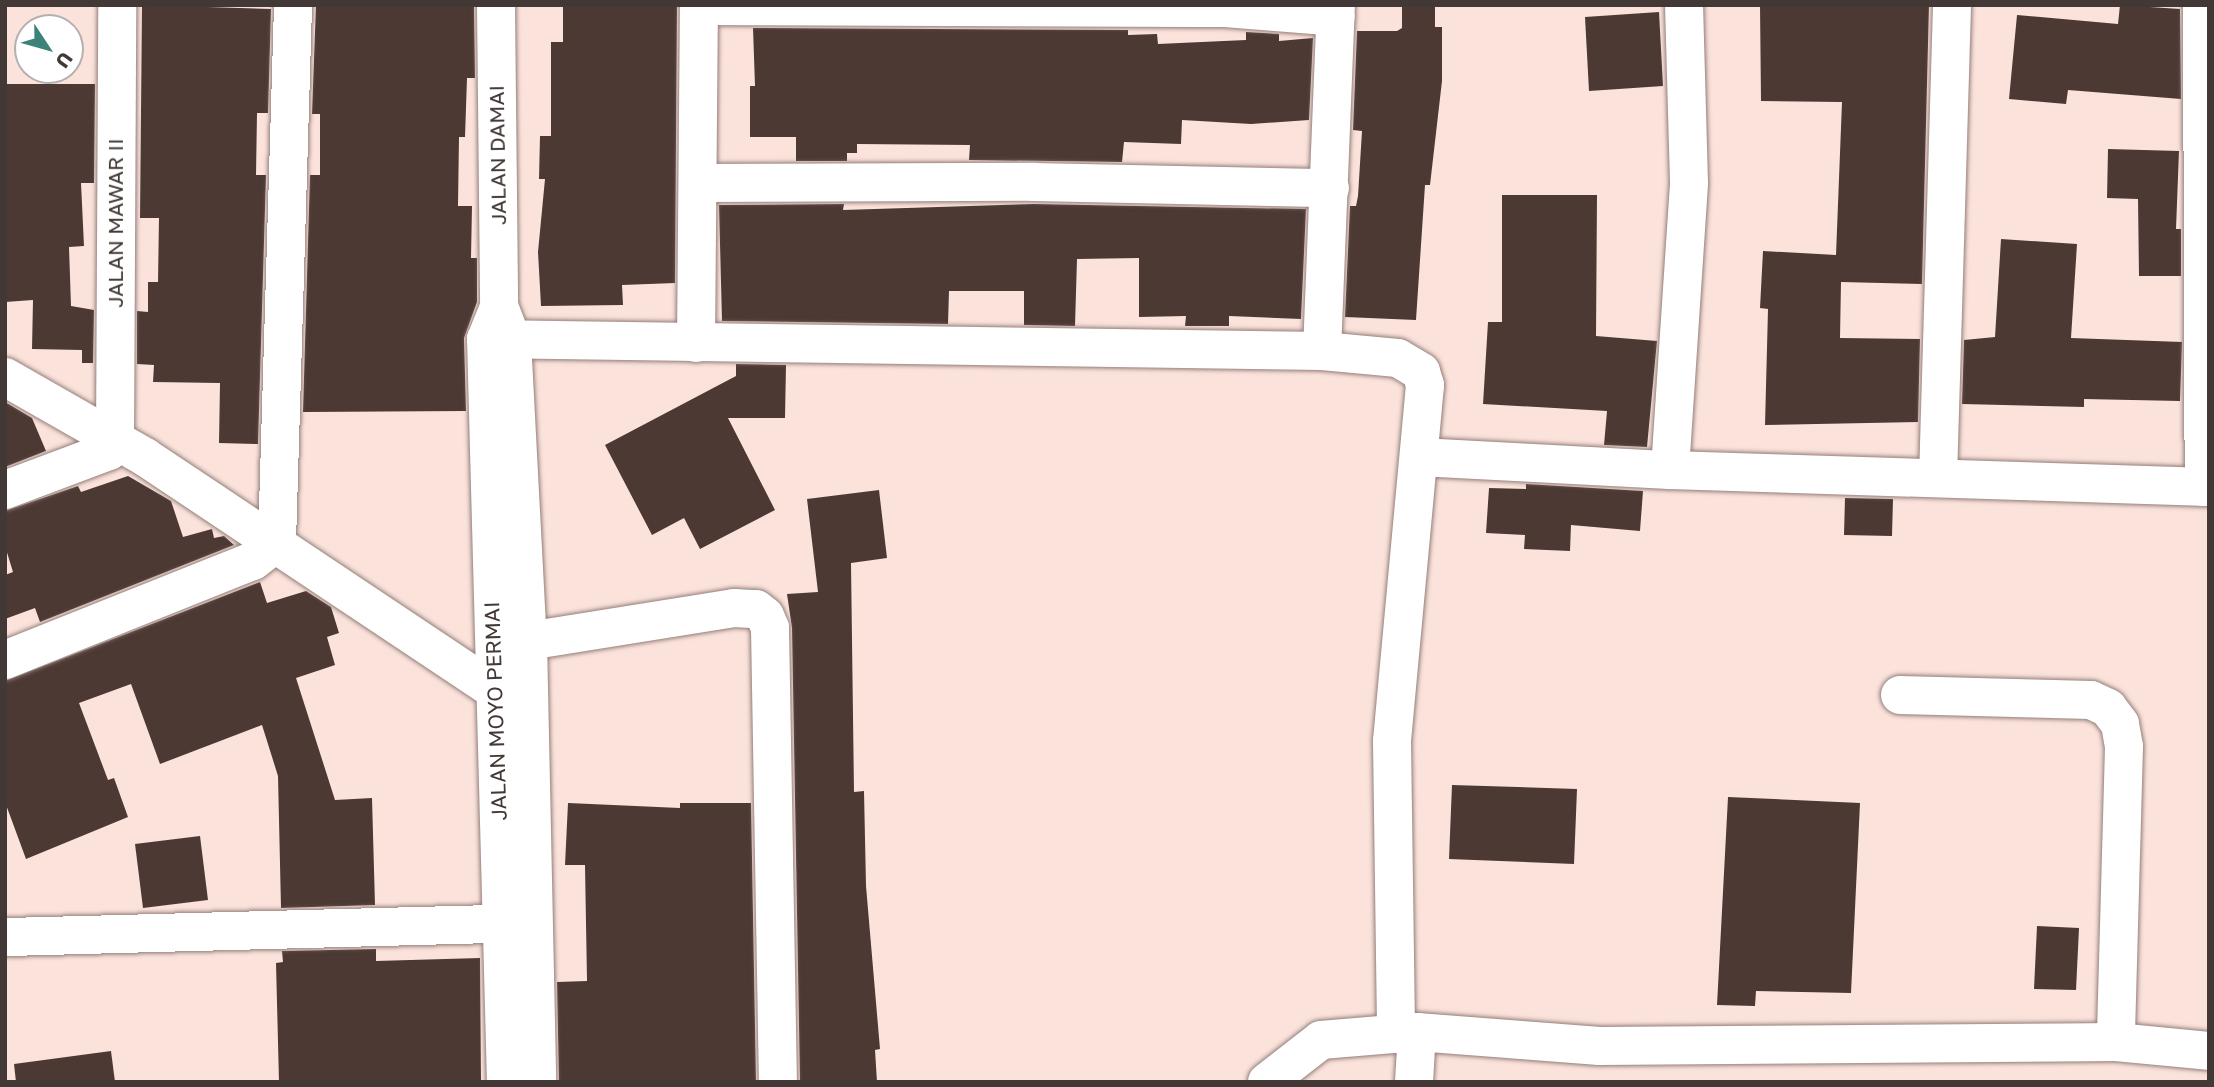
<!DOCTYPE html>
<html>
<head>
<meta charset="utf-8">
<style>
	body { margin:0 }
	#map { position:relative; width:2214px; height:1087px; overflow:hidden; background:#fbe3dc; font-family:"Golos Text",sans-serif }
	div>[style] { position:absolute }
	.building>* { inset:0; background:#4c3934 }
	.roads { filter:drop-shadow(0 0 2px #947e79) drop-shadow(0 0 2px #947e79) }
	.street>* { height:38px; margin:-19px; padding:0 19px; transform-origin:19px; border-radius:19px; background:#fff }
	span { translate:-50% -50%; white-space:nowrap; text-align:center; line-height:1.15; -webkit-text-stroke:7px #fff; paint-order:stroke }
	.street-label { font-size:21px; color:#423936 }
	.frame { position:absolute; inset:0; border:7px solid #423936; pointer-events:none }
	.north { position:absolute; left:14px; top:14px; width:70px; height:70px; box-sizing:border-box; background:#fff; border:2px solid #b3b0af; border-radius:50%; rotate:126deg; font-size:19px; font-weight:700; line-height:28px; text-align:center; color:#423936 }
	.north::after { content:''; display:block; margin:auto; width:24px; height:32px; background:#3c827b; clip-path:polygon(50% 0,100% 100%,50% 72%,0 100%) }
</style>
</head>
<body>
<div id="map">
	<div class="building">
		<i style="clip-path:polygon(142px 5px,271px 9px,268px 113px,257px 113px,256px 175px,266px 175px,258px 444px,219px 443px,220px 383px,153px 382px,154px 365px,137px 364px,137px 311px,148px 312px,148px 282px,158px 282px,159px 218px,140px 218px)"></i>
		<i style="clip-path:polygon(316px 5px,474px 5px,475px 78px,467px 78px,465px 137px,459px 137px,458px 206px,472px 206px,471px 258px,477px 258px,477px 302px,464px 338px,466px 411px,303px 412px,310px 175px,320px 175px,320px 114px,312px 114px)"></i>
		<i style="clip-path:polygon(563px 5px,677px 5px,675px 283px,622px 285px,623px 305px,541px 306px,538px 252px,545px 179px,539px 179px,540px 136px,551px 136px,551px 42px,563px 42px)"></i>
		<i style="clip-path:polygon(1402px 5px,1435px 5px,1435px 27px,1442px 27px,1442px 81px,1430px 185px,1425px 185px,1416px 320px,1345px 317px,1350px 206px,1356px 206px,1358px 196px,1362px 131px,1353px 130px,1357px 31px,1397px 31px,1402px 28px)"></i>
		<i style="clip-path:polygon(1760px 5px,1929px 5px,1922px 284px,1841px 282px,1840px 338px,1920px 339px,1918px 422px,1765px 425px,1768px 309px,1760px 308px,1763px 251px,1836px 255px,1842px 102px,1761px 101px)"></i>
		<i style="clip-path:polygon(2120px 5px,2180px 9px,2181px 99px,2068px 90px,2066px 104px,2009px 99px,2017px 15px,2118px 24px)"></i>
		<i style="clip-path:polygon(1659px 12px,1663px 86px,1589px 91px,1585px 17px)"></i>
		<i style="clip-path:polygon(753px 28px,1128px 30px,1128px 35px,1157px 34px,1158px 44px,1246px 40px,1246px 32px,1279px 34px,1279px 41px,1313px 38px,1309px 120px,1251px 124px,1182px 120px,1181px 144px,1124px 142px,1122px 162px,969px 160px,970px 145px,857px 144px,857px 153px,847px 153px,847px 161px,796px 161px,796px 137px,750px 137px,750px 86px,755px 86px)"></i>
		<i style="clip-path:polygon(5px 84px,95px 84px,94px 183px,81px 183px,84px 246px,69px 247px,71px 306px,94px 310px,93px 363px,82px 363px,82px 350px,32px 349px,33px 300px,5px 302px)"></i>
		<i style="clip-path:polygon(2108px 149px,2179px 151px,2176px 229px,2181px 229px,2181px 276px,2139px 276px,2138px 199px,2107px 198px)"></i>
		<i style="clip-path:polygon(1502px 195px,1597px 195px,1596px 336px,1657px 341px,1647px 447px,1604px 445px,1607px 411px,1483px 404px,1488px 322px,1502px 322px)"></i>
		<i style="clip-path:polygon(844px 204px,843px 210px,1034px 204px,1306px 209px,1301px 319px,1229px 316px,1229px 326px,1185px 326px,1186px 316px,1139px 317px,1139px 258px,1077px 259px,1075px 326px,1024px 325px,1024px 291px,949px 291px,948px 324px,722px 321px,719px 205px)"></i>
		<i style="clip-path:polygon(2001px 239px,2077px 244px,2071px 338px,2182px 342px,2180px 401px,2084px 399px,2084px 407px,1962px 404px,1964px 340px,1995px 337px)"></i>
		<i style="clip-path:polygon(736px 364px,786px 365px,785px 418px,728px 418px,775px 510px,700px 549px,684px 518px,652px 535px,605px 445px,736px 376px)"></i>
		<i style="clip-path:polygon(5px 402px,32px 418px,46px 451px,5px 467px)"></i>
		<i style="clip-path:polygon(128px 476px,171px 501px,183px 537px,212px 529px,214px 538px,224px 536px,234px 545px,40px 622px,35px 608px,5px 619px,5px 575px,13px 572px,5px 546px,5px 511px,78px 486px,81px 492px)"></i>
		<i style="clip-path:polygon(1526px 484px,1643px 491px,1640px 531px,1571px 525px,1570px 551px,1524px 549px,1525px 535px,1486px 533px,1489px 488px,1526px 489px)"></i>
		<i style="clip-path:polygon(879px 490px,887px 558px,851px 563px,854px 792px,864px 791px,866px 886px,880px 1049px,875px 1050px,877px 1082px,800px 1082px,792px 628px,787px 594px,818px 592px,807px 499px)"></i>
		<i style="clip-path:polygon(1845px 498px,1893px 499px,1892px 536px,1844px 535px)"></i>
		<i style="clip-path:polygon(260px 582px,267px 603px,306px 591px,331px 607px,339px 633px,327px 637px,335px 665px,296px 678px,335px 800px,372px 798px,375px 905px,281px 908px,278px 776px,262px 725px,160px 764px,131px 684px,79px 703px,108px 780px,114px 778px,128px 817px,26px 859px,5px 802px,5px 681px)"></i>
		<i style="clip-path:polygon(1452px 785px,1577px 789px,1574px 864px,1449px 859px)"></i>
		<i style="clip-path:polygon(1728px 797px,1860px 803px,1851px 993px,1756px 991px,1755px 1006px,1717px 1005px)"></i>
		<i style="clip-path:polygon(568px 803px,680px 808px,680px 803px,751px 803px,756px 1082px,559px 1082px,557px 982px,587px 981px,585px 865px,565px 865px)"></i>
		<i style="clip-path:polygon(200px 836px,208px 900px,143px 908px,135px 844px)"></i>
		<i style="clip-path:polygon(2037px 926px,2079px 928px,2076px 990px,2034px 989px)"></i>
		<i style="clip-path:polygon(376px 949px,376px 961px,480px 958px,481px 1082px,279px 1082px,276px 963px,283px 962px,282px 951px)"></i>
		<i style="clip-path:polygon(111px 1051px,115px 1082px,16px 1082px,14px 1064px)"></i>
	</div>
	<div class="roads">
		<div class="street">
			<i style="left:496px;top:5px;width:301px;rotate:89.4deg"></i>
			<i style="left:2202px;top:5px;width:482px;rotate:89.8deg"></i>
			<i style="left:699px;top:6px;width:526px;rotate:0.22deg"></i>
			<i style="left:1225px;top:8px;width:111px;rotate:4.6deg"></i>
			<i style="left:698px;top:183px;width:336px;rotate:-0.2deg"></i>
			<i style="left:1034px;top:182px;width:296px;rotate:1.2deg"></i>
			<i style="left:486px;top:339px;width:836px;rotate:0.82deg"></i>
			<i style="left:1322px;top:351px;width:76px;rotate:5.3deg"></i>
			<i style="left:1398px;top:358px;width:27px;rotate:31deg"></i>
			<i style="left:1421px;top:372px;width:14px;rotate:73deg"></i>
			<i style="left:1425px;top:385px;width:358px;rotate:95.3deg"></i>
			<i style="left:1392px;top:741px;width:293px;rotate:89.2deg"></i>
			<i style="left:696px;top:343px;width:338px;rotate:-89.5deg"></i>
			<i style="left:1322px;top:351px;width:346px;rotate:-87.7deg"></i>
			<i style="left:5px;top:377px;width:161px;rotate:29.7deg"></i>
			<i style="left:145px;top:457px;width:438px;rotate:33.7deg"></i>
			<i style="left:1419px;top:457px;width:251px;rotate:3deg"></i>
			<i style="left:1670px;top:470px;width:539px;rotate:1.81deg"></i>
			<i style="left:1670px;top:470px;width:288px;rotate:-86.2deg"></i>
			<i style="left:1689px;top:183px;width:178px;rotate:-91.6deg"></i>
			<i style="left:1938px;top:478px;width:473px;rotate:-88.3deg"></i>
			<i style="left:5px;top:490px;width:111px;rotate:-20.6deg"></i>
			<i style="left:109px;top:451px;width:12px;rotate:-59deg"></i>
			<i style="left:115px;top:441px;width:436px;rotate:-89.7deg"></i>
			<i style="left:528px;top:641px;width:209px;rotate:-9.1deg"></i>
			<i style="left:734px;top:608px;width:22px;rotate:3deg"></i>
			<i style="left:756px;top:609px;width:11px;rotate:38deg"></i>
			<i style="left:765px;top:616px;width:13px;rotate:67deg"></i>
			<i style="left:770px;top:628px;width:454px;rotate:89deg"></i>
			<i style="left:5px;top:660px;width:267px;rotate:-21.8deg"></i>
			<i style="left:253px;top:561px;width:31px;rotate:-38deg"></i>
			<i style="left:277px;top:542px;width:537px;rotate:-88.29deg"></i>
			<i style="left:1900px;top:695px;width:191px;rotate:1.5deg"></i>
			<i style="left:2091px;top:700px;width:19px;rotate:25deg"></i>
			<i style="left:2108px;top:708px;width:20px;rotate:53deg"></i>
			<i style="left:2120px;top:724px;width:23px;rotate:80deg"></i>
			<i style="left:2124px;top:747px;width:295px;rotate:91.6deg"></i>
			<i style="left:8px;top:937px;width:520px;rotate:-1.54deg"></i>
			<i style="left:506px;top:1082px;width:743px;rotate:-91.54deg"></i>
			<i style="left:486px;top:339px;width:35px;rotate:-68deg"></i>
			<i style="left:499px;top:306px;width:36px;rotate:69deg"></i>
			<i style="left:512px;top:340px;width:301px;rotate:87deg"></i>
			<i style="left:528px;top:641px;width:441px;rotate:88.8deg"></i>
			<i style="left:1267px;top:1082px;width:68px;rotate:-37.9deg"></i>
			<i style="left:1321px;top:1040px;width:96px;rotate:-4.8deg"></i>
			<i style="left:1417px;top:1032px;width:183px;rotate:4.4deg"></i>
			<i style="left:1599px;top:1046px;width:517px;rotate:-0.44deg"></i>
			<i style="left:2116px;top:1042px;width:93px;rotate:5.5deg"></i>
			<i style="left:1414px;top:1082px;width:50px;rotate:-86.6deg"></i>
		</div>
	</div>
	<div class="street-label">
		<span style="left:497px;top:155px;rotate:-91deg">JALAN DAMAI</span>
		<span style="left:115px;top:223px;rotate:-90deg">JALAN MAWAR II</span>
		<span style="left:495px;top:711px;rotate:-92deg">JALAN MOYO PERMAI</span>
	</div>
	<div class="frame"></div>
	<div class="north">U</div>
</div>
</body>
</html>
